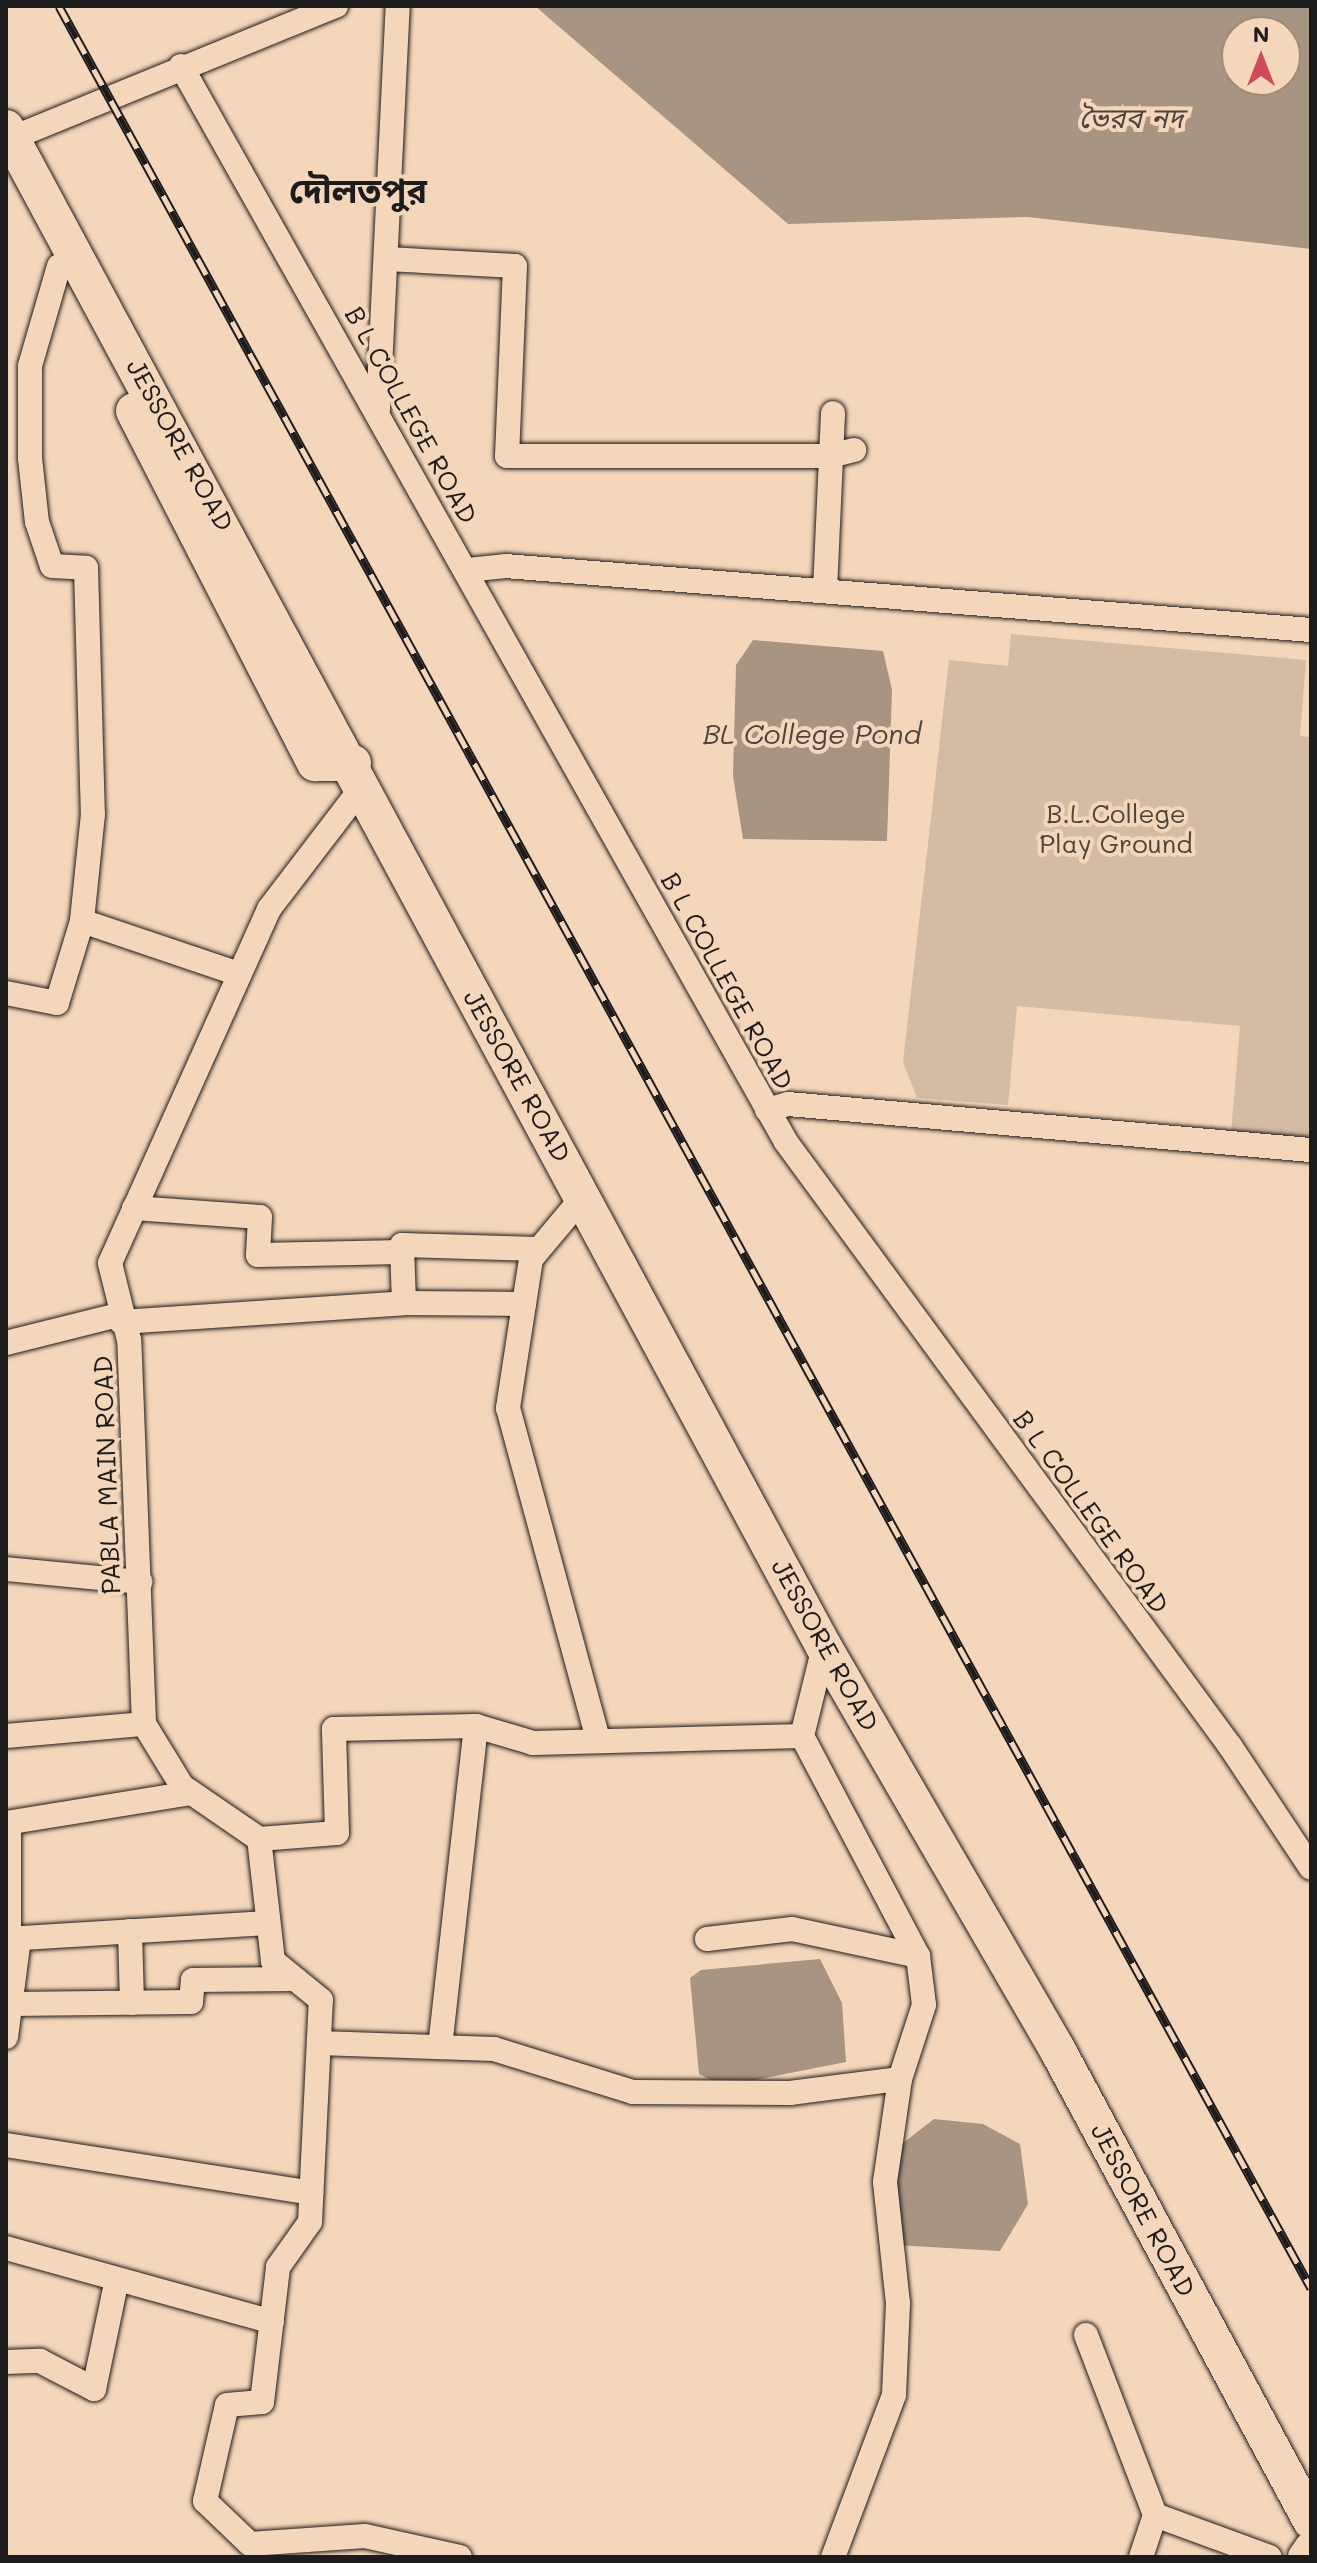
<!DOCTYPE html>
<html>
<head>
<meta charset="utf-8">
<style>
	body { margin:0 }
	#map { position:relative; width:1317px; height:2563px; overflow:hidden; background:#f4d7ba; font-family:Mali,"Noto Sans Bengali",sans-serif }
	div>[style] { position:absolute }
	.green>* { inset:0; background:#d4bba3 }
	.water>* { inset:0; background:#a79482 }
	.roads { filter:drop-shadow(0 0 2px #1c1c1c) drop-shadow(0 0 2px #1c1c1c) }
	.minor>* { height:24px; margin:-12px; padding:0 12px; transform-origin:12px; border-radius:12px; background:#f4d7ba }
	.major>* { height:32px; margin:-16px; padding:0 16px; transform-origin:16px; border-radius:16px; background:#f4d7ba }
	.highway>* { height:36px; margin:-18px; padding:0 18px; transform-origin:18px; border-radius:18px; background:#f4d7ba }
	.rail>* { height:9px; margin-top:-4.5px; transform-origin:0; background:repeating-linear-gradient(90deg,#f4d7ba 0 18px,#1c1c1c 0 36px); box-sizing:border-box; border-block:2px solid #1c1c1c }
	span { translate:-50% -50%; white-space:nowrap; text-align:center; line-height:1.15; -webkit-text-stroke:8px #f4d7ba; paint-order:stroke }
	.street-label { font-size:26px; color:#1c1c1c }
	.park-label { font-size:26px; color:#4a443e }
	.water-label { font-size:28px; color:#4d4640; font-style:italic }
	.district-label { font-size:34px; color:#1c1c1c; font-weight:700 }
	.frame { position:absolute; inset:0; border:8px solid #1c1c1c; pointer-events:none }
	.north { position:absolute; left:1221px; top:16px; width:80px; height:80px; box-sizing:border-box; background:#f4d7ba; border:2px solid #9e8c7b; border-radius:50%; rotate:0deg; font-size:22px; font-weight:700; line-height:32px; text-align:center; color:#1c1c1c }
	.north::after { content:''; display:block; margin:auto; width:28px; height:36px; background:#d1495b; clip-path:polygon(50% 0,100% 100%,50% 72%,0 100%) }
</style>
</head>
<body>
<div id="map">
	<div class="green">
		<i style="clip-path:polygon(1011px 634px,1306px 660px,1300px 736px,1311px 737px,1311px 1152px,1230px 1145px,1240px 1026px,1017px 1006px,1008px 1105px,917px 1098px,903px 1062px,949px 660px,1008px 666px)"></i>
	</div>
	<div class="water">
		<i style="clip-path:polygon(evenodd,535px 6px,1311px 6px,1311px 249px,1028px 217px,788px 224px,535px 6px,1237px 32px,1285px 32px,1285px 80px,1237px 80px,1237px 32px)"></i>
		<i style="clip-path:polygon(753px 640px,883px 651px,892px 690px,887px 841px,743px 839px,733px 776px,736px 665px)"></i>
		<i style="clip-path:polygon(820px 1959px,842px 2003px,846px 2062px,724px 2086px,699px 2074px,690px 1978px,701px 1970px)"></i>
		<i style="clip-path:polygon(934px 2119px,983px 2124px,1020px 2144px,1028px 2204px,1000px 2251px,895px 2245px,898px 2147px)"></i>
	</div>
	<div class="roads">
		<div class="minor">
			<i style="left:181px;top:66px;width:1234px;rotate:60.65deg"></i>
			<i style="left:786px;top:1142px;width:750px;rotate:53.68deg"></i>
			<i style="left:1230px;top:1746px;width:146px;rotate:56.4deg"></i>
			<i style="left:13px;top:154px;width:16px;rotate:-94deg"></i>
			<i style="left:12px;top:138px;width:350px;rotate:-22.2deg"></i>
			<i style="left:387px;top:259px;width:128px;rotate:3.1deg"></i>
			<i style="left:515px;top:266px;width:190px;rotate:92.4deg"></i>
			<i style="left:507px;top:456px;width:323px"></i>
			<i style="left:830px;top:456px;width:25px;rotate:-14deg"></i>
			<i style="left:59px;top:266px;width:104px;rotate:106.2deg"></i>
			<i style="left:30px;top:366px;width:92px;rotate:90deg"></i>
			<i style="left:30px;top:458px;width:64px;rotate:83.8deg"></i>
			<i style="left:37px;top:522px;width:46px;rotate:71.2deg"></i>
			<i style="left:52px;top:566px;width:34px;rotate:3deg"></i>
			<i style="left:86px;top:568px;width:246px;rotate:88.4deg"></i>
			<i style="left:93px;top:814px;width:108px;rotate:95.9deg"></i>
			<i style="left:378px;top:409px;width:403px;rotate:-87.2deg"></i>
			<i style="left:468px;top:570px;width:37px;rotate:-6deg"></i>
			<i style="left:505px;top:566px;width:809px;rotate:4.54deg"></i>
			<i style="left:825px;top:590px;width:177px;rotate:-87.4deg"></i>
			<i style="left:6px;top:993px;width:52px;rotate:11.1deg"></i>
			<i style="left:57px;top:1003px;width:86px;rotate:-73deg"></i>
			<i style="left:82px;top:921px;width:166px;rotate:18.7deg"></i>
			<i style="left:767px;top:1110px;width:22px;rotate:-16deg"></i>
			<i style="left:788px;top:1104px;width:525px;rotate:5.03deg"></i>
			<i style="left:583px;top:1197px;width:81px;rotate:130deg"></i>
			<i style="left:531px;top:1259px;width:151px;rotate:98.8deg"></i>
			<i style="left:508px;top:1408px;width:344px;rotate:74.8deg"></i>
			<i style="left:134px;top:1208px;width:126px;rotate:4.1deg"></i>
			<i style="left:260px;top:1217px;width:38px;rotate:93deg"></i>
			<i style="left:258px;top:1255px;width:144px;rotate:-1.2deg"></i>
			<i style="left:404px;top:1303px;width:58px;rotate:-92deg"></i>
			<i style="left:402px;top:1245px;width:136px;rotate:1.7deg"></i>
			<i style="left:121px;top:1322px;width:284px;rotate:-3.8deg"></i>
			<i style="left:404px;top:1303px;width:120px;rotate:0.5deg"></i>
			<i style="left:6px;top:1343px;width:115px;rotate:-14deg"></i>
			<i style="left:6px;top:1569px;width:135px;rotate:5.5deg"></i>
			<i style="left:824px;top:1647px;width:92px;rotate:103.9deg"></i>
			<i style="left:802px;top:1736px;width:249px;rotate:62.2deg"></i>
			<i style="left:918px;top:1956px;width:49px;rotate:83deg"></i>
			<i style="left:924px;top:2005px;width:78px;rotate:108deg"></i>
			<i style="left:900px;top:2079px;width:104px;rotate:98.3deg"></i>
			<i style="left:885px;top:2182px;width:122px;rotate:83.9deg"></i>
			<i style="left:898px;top:2303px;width:92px;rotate:92.5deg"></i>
			<i style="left:894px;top:2395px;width:173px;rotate:110.6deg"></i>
			<i style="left:6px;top:1736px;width:139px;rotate:-5deg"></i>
			<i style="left:6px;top:1823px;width:188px;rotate:-9.2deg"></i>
			<i style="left:9px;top:1823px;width:115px;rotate:90deg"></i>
			<i style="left:259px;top:1839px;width:93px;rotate:-145.5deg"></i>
			<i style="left:182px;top:1786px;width:73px;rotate:-121.5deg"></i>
			<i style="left:144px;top:1724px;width:384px;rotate:-92.2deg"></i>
			<i style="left:129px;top:1340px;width:79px;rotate:-103.9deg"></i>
			<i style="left:110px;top:1263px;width:388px;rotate:-65.8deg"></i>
			<i style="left:269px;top:909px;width:150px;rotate:-52.6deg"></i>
			<i style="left:259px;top:1839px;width:78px;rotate:-4.4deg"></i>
			<i style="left:337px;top:1833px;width:104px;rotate:-91.7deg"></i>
			<i style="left:334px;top:1729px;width:142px;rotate:-1.2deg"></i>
			<i style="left:476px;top:1726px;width:59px;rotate:16.6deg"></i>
			<i style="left:533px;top:1743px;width:269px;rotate:-1.5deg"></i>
			<i style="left:130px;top:1931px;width:72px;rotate:88.4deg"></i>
			<i style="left:6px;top:1939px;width:262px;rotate:-3.5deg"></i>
			<i style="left:707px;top:1939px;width:86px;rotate:-6.7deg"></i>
			<i style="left:792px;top:1929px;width:129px;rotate:12.1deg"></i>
			<i style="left:10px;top:2004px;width:181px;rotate:-0.6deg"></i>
			<i style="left:191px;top:2002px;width:22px;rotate:-85deg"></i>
			<i style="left:193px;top:1980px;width:102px;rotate:-0.6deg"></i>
			<i style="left:6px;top:2037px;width:100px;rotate:-82.5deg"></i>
			<i style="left:319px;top:2043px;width:175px;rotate:2deg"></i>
			<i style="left:494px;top:2049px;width:145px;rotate:17.2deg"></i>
			<i style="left:633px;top:2092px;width:157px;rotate:0.4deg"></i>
			<i style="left:790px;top:2093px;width:111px;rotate:-7.3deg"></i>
			<i style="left:440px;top:2047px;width:323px;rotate:-83.6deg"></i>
			<i style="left:6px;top:2145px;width:309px;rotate:8.9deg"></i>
			<i style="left:6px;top:2248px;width:276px;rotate:15.5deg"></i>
			<i style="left:1086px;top:2335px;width:193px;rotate:69deg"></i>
			<i style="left:1155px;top:2515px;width:122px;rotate:20.1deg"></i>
			<i style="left:6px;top:2362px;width:34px;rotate:-2deg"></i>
			<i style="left:40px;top:2361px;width:61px;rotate:27.4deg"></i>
			<i style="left:94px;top:2389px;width:107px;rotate:-78.2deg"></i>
			<i style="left:250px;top:2544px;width:62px;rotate:-136.3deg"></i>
			<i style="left:205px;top:2501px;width:98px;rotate:-77.1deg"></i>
			<i style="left:227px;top:2405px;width:35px;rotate:-5deg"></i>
			<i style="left:262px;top:2402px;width:136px;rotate:-83.2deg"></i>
			<i style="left:278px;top:2267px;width:55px;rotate:-54.6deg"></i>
			<i style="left:310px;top:2222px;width:222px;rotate:-87.2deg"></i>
			<i style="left:321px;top:2000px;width:62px;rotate:-140.9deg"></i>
			<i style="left:273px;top:1961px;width:123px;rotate:-96.5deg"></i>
			<i style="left:250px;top:2544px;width:115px;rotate:-4deg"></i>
			<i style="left:365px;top:2536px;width:97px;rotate:12.5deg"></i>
			<i style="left:1141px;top:2557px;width:44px;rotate:-71.6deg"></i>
		</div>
		<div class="major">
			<i style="left:1304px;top:2557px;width:12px;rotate:-55deg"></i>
		</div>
		<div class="highway">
			<i style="left:6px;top:128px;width:1725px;rotate:61.7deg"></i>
			<i style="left:824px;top:1647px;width:465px;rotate:59.9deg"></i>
			<i style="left:1057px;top:2049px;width:536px;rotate:61.71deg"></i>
			<i style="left:134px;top:411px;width:396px;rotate:62.8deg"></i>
			<i style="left:315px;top:763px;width:38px"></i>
		</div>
	</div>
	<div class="rail">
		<i style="left:59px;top:6px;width:2603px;rotate:61.25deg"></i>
	</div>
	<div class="street-label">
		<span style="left:411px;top:415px;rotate:61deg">B L COLLEGE ROAD</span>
		<span style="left:180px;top:445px;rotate:61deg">JESSORE ROAD</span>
		<span style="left:727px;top:981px;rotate:61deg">B L COLLEGE ROAD</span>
		<span style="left:517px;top:1076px;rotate:61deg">JESSORE ROAD</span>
		<span style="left:107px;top:1475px;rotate:-92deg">PABLA MAIN ROAD</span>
		<span style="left:1091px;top:1512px;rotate:54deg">B L COLLEGE ROAD</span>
		<span style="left:825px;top:1645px;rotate:61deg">JESSORE ROAD</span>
		<span style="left:1143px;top:2210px;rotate:62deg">JESSORE ROAD</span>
	</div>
	<div class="park-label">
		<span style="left:1116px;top:829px">B.L.College<br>Play Ground</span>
	</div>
	<div class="water-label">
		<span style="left:1131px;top:117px">ভৈরব নদ</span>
		<span style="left:812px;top:733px">BL College Pond</span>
	</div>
	<div class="district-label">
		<span style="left:358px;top:190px">দৌলতপুর</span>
	</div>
	<div class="frame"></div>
	<div class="north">N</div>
</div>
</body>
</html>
